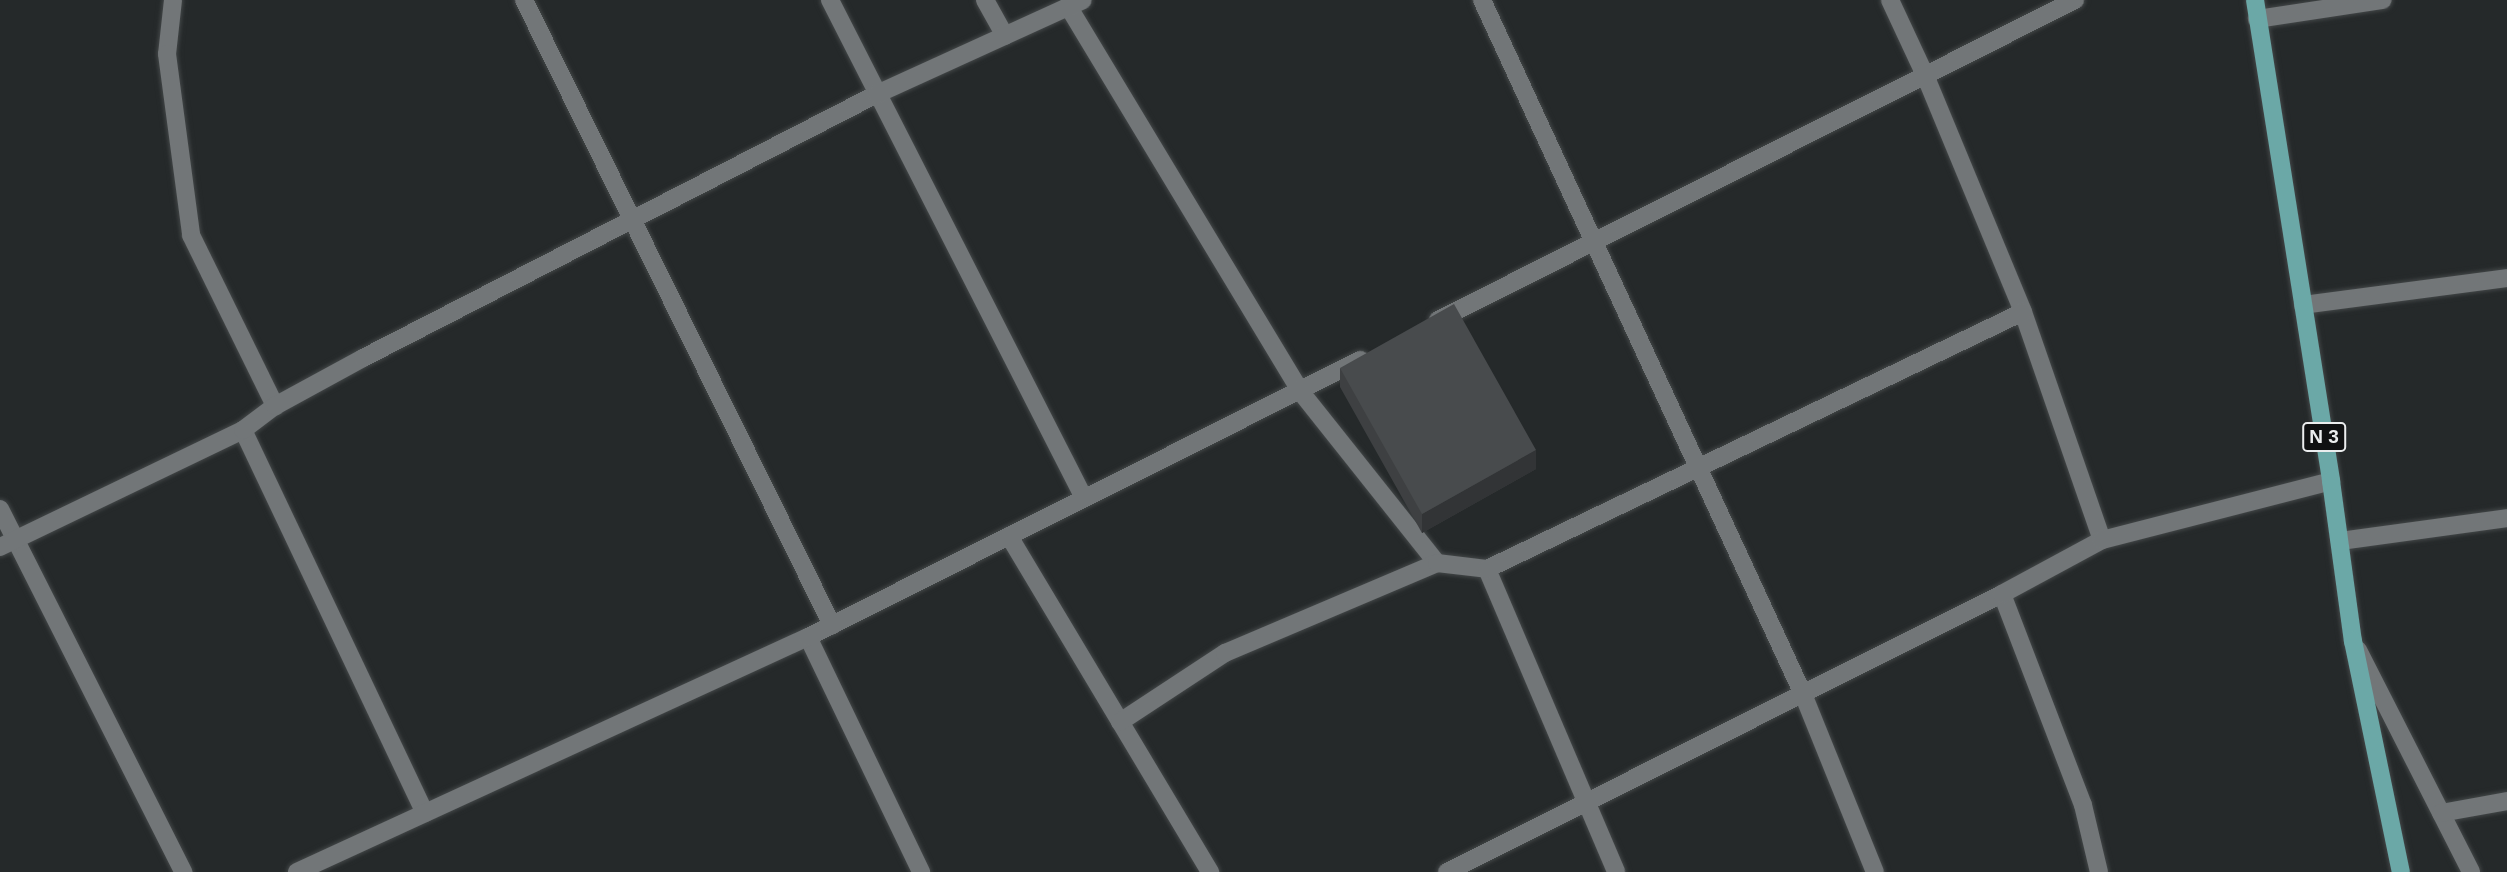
<!DOCTYPE html>
<html>
<head>
<meta charset="utf-8">
<style>
	body { margin:0 }
	#map { position:relative; width:2507px; height:872px; overflow:hidden; background:#25292a; font-family:Arial,sans-serif }
	div>[style] { position:absolute }
	.roads { filter:drop-shadow(0 0 2px #434748) drop-shadow(0 0 2px #434748) }
	.street>* { height:18px; margin:-9px; padding:0 9px; transform-origin:9px; border-radius:9px; background:#727678 }
	.primary>* { height:18px; margin:-9px; padding:0 9px; transform-origin:9px; border-radius:9px; background:#6ba8a7 }
	.wall>* { inset:0; background:#3e4042 }
	.shaded-wall>* { inset:0; background:#323436 }
	.building>* { inset:0; background:#484b4d }
	span { translate:-50% -50%; white-space:nowrap; text-align:center; line-height:1.15; -webkit-text-stroke:6px #101112; paint-order:stroke }
	.shield-label span { padding:2px 5px; background:#101112; border:2px solid; border-radius:5px; -webkit-text-stroke-width:0 }
	.shield-label { font-size:19px; color:#ebedee; font-weight:700 }
</style>
</head>
<body>
<div id="map">
	<div class="roads">
		<div class="street">
			<i style="left:173px;top:0;width:54px;rotate:96.3deg"></i>
			<i style="left:167px;top:54px;width:183px;rotate:82.4deg"></i>
			<i style="left:191px;top:235px;width:191px;rotate:63.8deg"></i>
			<i style="left:524px;top:0;width:697px;rotate:63.77deg"></i>
			<i style="left:830px;top:0;width:559px;rotate:62.98deg"></i>
			<i style="left:985px;top:0;width:41px;rotate:60.9deg"></i>
			<i style="left:1482px;top:0;width:765px;rotate:65.18deg"></i>
			<i style="left:1803px;top:694px;width:192px;rotate:68deg"></i>
			<i style="left:1890px;top:0;width:83px;rotate:65deg"></i>
			<i style="left:1925px;top:75px;width:256px;rotate:67.5deg"></i>
			<i style="left:2023px;top:312px;width:241px;rotate:70.9deg"></i>
			<i style="left:1068px;top:6px;width:449px;rotate:58.9deg"></i>
			<i style="left:1300px;top:391px;width:220px;rotate:51.5deg"></i>
			<i style="left:2257px;top:19px;width:127px;rotate:-8.6deg"></i>
			<i style="left:2303px;top:305px;width:206px;rotate:-7.5deg"></i>
			<i style="left:1438px;top:320px;width:713px;rotate:-26.67deg"></i>
			<i style="left:243px;top:430px;width:424px;rotate:64.6deg"></i>
			<i style="left:0;top:509px;width:407px;rotate:63.2deg"></i>
			<i style="left:1009px;top:536px;width:392px;rotate:59.1deg"></i>
			<i style="left:2340px;top:541px;width:169px;rotate:-7.8deg"></i>
			<i style="left:0;top:547px;width:270px;rotate:-25.7deg"></i>
			<i style="left:243px;top:430px;width:40px;rotate:-37deg"></i>
			<i style="left:275px;top:406px;width:100px;rotate:-28.6deg"></i>
			<i style="left:363px;top:358px;width:578px;rotate:-27.19deg"></i>
			<i style="left:877px;top:94px;width:226px;rotate:-24.5deg"></i>
			<i style="left:1487px;top:569px;width:329px;rotate:66.9deg"></i>
			<i style="left:2002px;top:594px;width:226px;rotate:69deg"></i>
			<i style="left:2083px;top:805px;width:69px;rotate:76.6deg"></i>
			<i style="left:808px;top:637px;width:261px;rotate:64.3deg"></i>
			<i style="left:2358px;top:650px;width:249px;rotate:63deg"></i>
			<i style="left:1120px;top:722px;width:126px;rotate:-33.3deg"></i>
			<i style="left:1225px;top:653px;width:230px;rotate:-23deg"></i>
			<i style="left:1437px;top:563px;width:50px;rotate:6.8deg"></i>
			<i style="left:1487px;top:569px;width:594px;rotate:-25.62deg"></i>
			<i style="left:2441px;top:813px;width:67px;rotate:-10.3deg"></i>
			<i style="left:297px;top:872px;width:562px;rotate:-24.7deg"></i>
			<i style="left:808px;top:637px;width:618px;rotate:-26.65deg"></i>
			<i style="left:1447px;top:872px;width:621px;rotate:-26.61deg"></i>
			<i style="left:2002px;top:594px;width:114px;rotate:-28.4deg"></i>
			<i style="left:2102px;top:540px;width:236px;rotate:-14.4deg"></i>
		</div>
		<div class="primary">
			<i style="left:2255px;top:0;width:487px;rotate:81deg"></i>
			<i style="left:2331px;top:481px;width:162px;rotate:82.2deg"></i>
			<i style="left:2353px;top:641px;width:236px;rotate:78.3deg"></i>
		</div>
	</div>
	<div class="wall">
		<i style="clip-path:polygon(1340px 368px,1536px 469px,1422px 533px,1340px 387px)"></i>
	</div>
	<div class="shaded-wall">
		<i style="clip-path:polygon(1536px 450px,1536px 469px,1422px 533px,1422px 514px)"></i>
	</div>
	<div class="building">
		<i style="clip-path:polygon(1454px 304px,1536px 450px,1422px 514px,1340px 368px)"></i>
	</div>
	<div class="shield-label">
		<span style="left:2324px;top:437px">N 3</span>
	</div>
</div>
</body>
</html>
